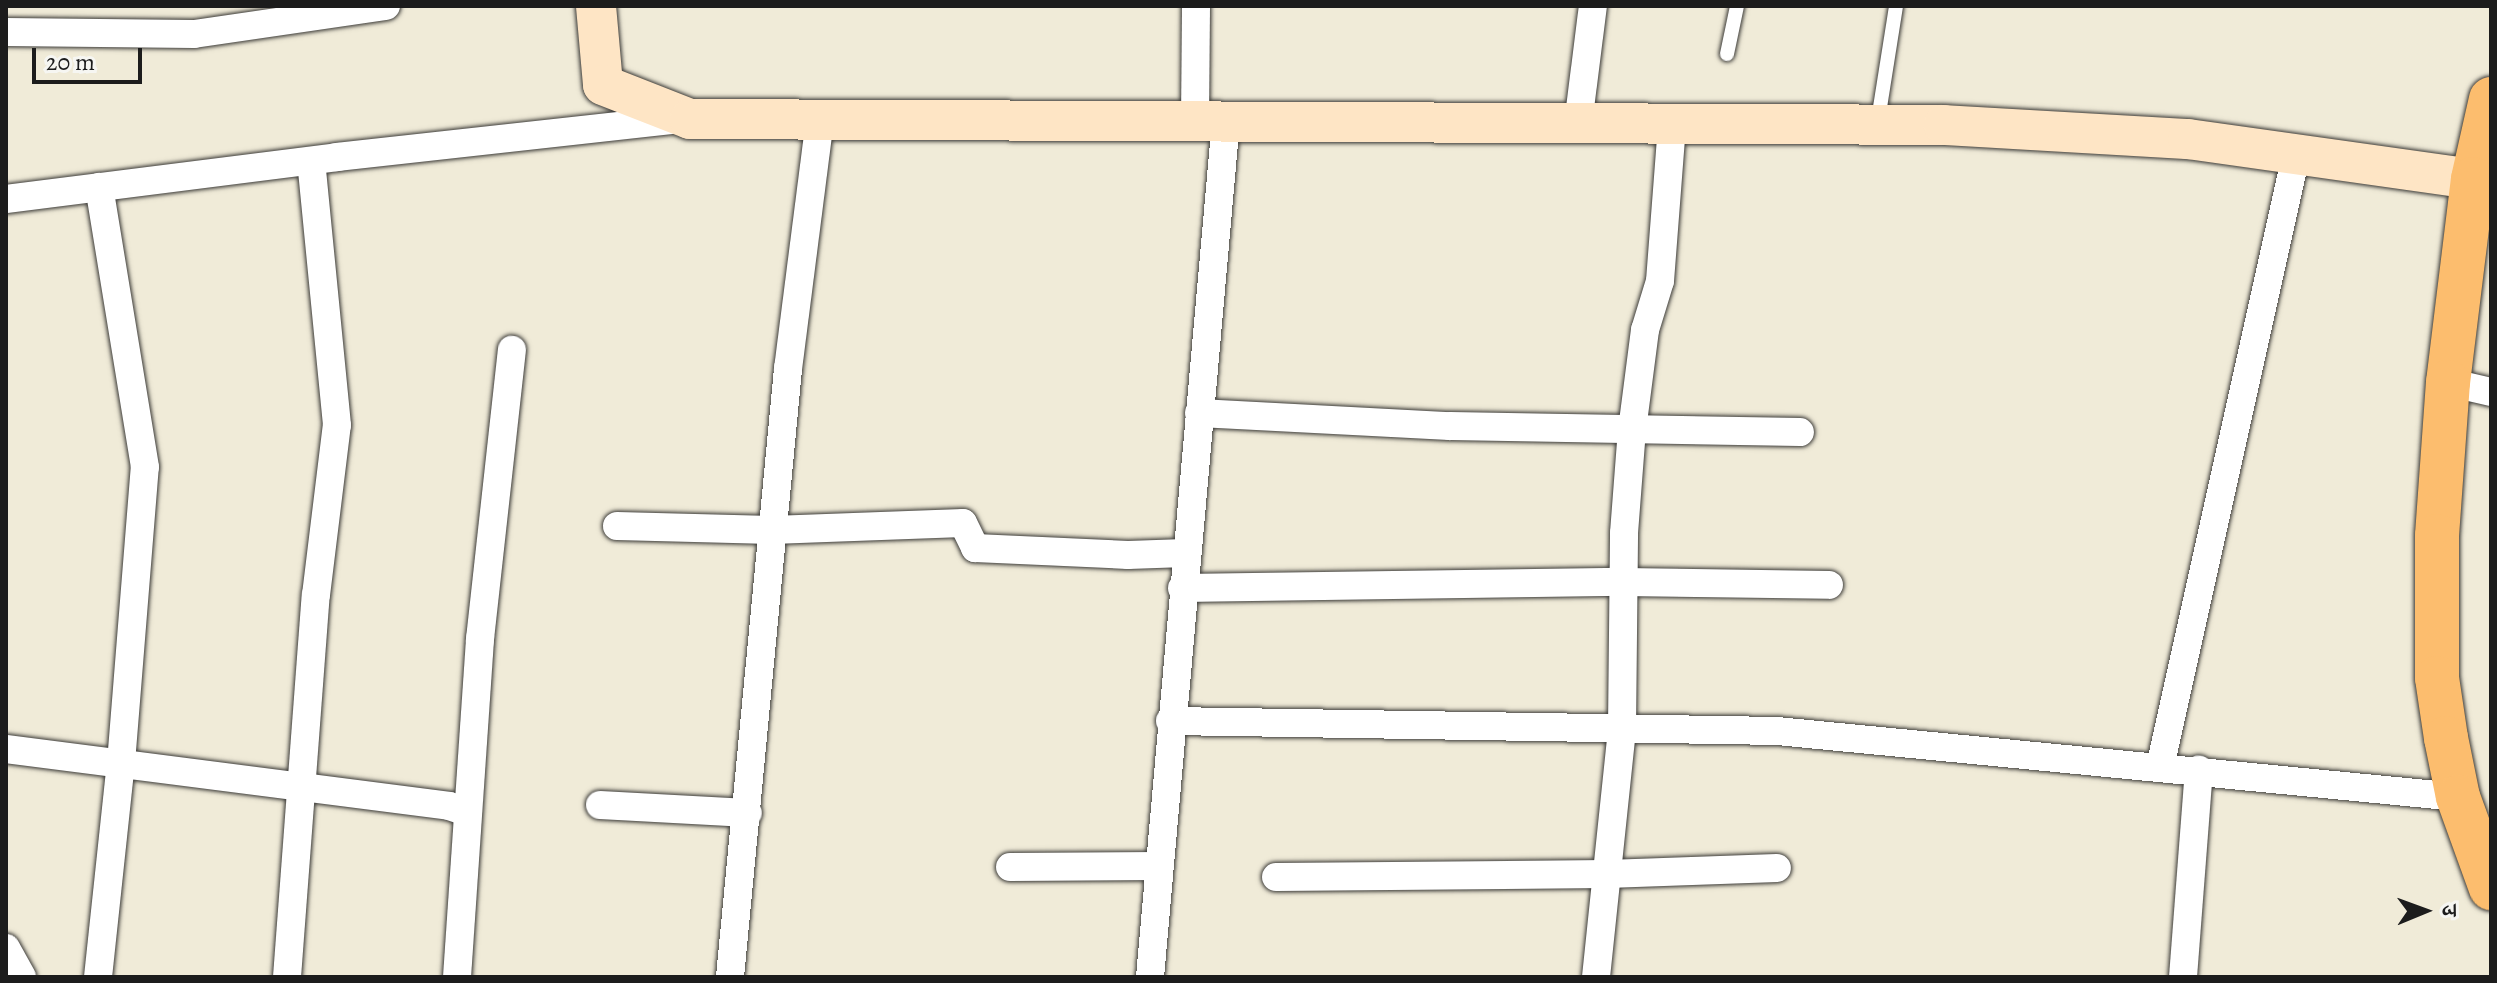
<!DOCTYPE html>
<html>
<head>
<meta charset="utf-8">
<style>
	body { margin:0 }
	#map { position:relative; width:2497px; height:983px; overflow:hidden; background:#f0ebd8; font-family:Alegreya,"Noto Serif Devanagari",serif }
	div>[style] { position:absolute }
	.roads { filter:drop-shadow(0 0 2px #3c3b38) drop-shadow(0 0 2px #3c3b38) }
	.lane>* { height:14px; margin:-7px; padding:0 7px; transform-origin:7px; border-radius:7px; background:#fff }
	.street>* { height:28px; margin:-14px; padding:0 14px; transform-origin:14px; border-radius:14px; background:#fff }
	.secondary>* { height:40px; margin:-20px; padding:0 20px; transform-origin:20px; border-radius:20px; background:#fee5c5 }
	.primary>* { height:44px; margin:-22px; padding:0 22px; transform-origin:22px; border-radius:22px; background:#fcbd6e }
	span { translate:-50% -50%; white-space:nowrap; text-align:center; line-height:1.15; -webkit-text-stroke:6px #f6f6f2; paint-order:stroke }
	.frame { position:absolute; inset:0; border:8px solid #1c1c1c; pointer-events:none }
	.north { position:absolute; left:2385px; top:871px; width:80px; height:80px; -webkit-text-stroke:6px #f6f6f2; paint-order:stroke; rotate:89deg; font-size:22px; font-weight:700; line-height:32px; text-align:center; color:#1c1c1c }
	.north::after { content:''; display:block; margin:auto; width:28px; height:36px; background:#1c1c1c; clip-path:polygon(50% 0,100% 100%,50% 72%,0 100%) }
	.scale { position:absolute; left:32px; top:48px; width:110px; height:36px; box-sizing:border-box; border:4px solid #1c1c1c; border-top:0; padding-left:10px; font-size:24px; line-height:28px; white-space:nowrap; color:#1c1c1c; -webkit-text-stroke:6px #f6f6f2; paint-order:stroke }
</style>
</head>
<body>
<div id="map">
	<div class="roads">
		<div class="lane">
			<i style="left:1727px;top:54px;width:49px;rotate:-78.2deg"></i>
			<i style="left:1878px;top:120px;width:115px;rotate:-81deg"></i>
		</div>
		<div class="street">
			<i style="left:6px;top:32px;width:188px;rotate:0.6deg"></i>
			<i style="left:194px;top:34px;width:194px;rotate:-8.3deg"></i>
			<i style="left:1195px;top:121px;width:115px;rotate:-89.5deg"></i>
			<i style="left:1578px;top:124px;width:119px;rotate:-82.8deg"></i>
			<i style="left:6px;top:199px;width:334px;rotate:-7.2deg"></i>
			<i style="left:337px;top:157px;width:347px;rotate:-6.3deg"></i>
			<i style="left:2448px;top:382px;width:44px;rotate:13.1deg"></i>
			<i style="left:1199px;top:413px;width:251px;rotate:3deg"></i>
			<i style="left:1450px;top:426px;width:350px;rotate:1deg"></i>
			<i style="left:617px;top:526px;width:155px;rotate:1.5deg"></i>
			<i style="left:772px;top:530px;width:191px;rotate:-2.1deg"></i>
			<i style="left:963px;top:523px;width:28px;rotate:64deg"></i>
			<i style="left:975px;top:548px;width:153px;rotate:2.6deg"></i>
			<i style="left:1128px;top:555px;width:57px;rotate:-2deg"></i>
			<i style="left:1182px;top:588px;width:441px;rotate:-0.8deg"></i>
			<i style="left:1623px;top:582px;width:206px;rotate:0.8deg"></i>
			<i style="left:1170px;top:721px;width:607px;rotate:0.94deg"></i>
			<i style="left:1777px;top:731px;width:684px;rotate:5.54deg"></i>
			<i style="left:6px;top:749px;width:447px;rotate:7.3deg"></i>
			<i style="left:449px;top:806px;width:18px;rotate:19deg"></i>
			<i style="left:2160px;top:767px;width:627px;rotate:-77.47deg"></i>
			<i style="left:600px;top:805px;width:148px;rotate:3.1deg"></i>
			<i style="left:1010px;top:867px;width:148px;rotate:-0.4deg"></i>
			<i style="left:1276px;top:877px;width:331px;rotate:-0.5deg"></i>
			<i style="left:1607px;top:874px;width:170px;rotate:-2deg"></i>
			<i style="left:6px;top:948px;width:33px;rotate:61deg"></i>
			<i style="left:98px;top:977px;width:215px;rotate:-83.9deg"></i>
			<i style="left:121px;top:763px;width:297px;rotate:-85.4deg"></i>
			<i style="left:145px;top:467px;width:284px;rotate:-99.3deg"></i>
			<i style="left:287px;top:977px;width:383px;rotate:-85.7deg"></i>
			<i style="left:316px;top:595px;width:171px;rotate:-83deg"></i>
			<i style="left:337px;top:425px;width:265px;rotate:-95.6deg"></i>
			<i style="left:457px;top:977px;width:339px;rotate:-86.1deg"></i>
			<i style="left:480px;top:639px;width:291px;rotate:-83.7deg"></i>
			<i style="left:730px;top:977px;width:611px;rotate:-84.55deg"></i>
			<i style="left:788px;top:369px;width:252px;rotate:-82.7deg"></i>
			<i style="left:1150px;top:977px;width:859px;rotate:-84.93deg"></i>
			<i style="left:1596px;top:977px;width:249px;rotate:-84deg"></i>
			<i style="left:1622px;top:729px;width:196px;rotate:-89.4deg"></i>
			<i style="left:1624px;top:533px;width:103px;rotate:-85.6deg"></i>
			<i style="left:1632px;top:430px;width:101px;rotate:-82.6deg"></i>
			<i style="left:1645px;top:330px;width:51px;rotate:-73deg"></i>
			<i style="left:1660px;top:281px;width:157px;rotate:-85.6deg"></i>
			<i style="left:2183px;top:977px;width:208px;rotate:-85.6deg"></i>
		</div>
		<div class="secondary">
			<i style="left:596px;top:6px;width:79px;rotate:84.9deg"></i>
			<i style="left:603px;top:85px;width:93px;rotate:21.3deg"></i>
			<i style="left:690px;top:119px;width:1254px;rotate:0.27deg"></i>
			<i style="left:1944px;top:125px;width:244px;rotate:3.3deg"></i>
			<i style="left:2188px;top:139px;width:288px;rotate:8deg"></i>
		</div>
		<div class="primary">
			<i style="left:2491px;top:99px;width:82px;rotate:102.7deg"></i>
			<i style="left:2473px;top:179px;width:205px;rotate:97deg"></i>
			<i style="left:2448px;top:382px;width:154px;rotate:94.1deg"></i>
			<i style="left:2437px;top:536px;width:142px;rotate:90deg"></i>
			<i style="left:2437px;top:678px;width:61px;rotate:81.5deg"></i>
			<i style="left:2446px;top:738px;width:60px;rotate:78.5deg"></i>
			<i style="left:2458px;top:797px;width:97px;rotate:70.1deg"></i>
		</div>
	</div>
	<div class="frame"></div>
	<div class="north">उ</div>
	<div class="scale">20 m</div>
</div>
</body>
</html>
